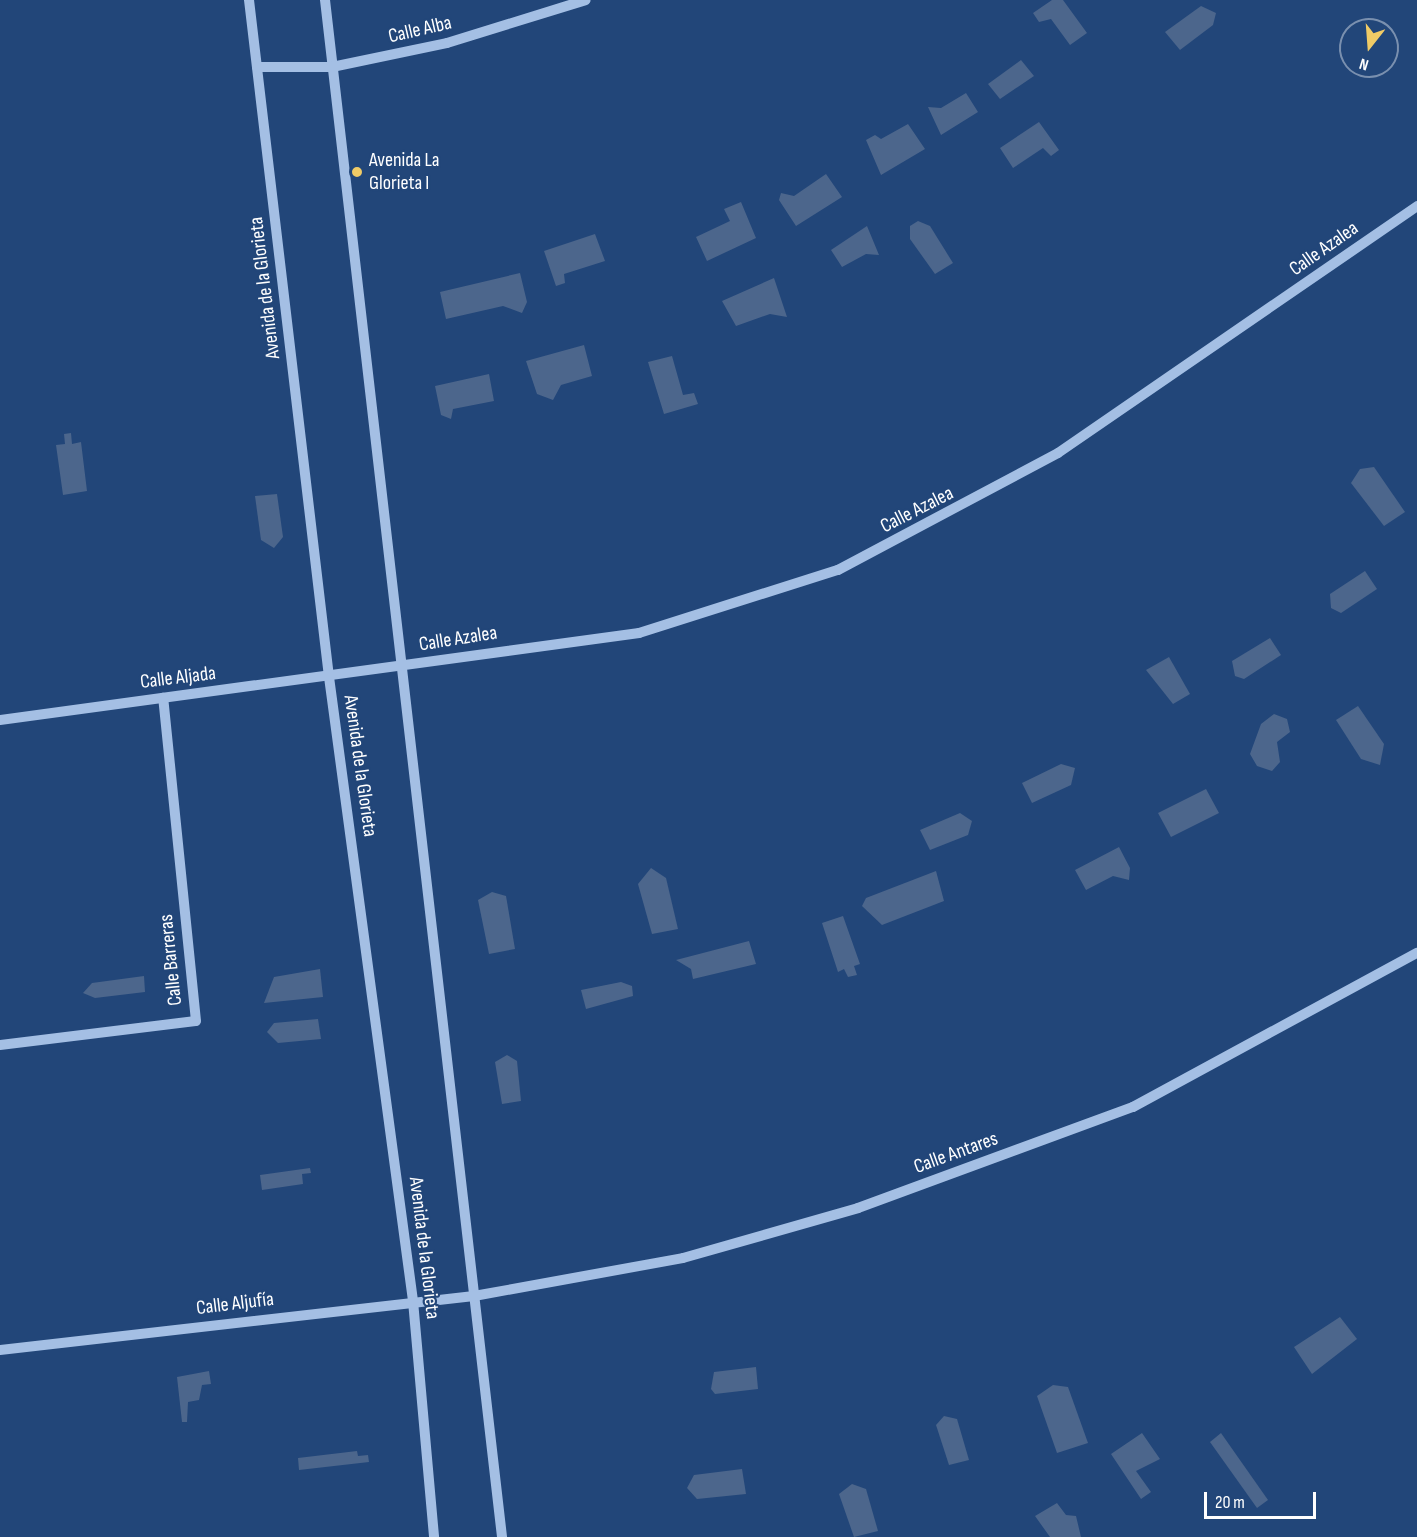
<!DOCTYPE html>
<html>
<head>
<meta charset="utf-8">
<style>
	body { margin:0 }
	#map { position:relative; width:1417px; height:1537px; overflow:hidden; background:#224679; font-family:"Sofia Sans Condensed",sans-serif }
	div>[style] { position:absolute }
	.water>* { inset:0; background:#4c668c }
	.minor>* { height:10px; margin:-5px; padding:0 5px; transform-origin:5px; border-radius:5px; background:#a4bfe4 }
	.dots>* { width:16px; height:16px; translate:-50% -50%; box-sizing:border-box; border:3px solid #224679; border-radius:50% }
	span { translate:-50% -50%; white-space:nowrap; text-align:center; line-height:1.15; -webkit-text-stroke:4.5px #224679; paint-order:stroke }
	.street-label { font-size:20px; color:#fff }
	.poi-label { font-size:20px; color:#fff }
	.left { translate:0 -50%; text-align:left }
	.north { position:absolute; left:1339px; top:18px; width:60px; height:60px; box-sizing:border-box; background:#224679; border:2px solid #7a90af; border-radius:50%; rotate:197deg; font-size:16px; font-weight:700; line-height:24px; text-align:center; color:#fff }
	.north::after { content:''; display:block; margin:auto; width:21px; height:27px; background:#f0cb66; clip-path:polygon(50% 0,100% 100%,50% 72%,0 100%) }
	.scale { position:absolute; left:1204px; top:1492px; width:112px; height:27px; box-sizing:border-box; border:3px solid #fff; border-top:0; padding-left:8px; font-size:18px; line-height:21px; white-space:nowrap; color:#fff; -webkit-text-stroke:4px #224679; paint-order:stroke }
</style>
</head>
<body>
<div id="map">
	<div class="water">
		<i style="clip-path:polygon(1052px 0,1063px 0,1087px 33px,1070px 45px,1051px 19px,1039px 22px,1033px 13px)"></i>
		<i style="clip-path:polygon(1201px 6px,1216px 13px,1213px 25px,1180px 50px,1165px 32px)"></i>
		<i style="clip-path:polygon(1021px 60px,1034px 76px,1000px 99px,988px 84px)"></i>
		<i style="clip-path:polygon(966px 93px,978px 112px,941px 135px,928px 107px,941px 108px)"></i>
		<i style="clip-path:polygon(1039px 122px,1059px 150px,1051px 156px,1043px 148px,1013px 168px,1000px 148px)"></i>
		<i style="clip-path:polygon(908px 124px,925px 149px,881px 175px,866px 140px,875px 135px,881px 139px)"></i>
		<i style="clip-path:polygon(826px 174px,842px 197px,796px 226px,779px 200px,781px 193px,794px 196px)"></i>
		<i style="clip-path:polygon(741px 202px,756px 238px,707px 261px,696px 237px,730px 221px,724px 209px)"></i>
		<i style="clip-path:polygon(918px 221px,930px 226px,953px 263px,935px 274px,910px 239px,910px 226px)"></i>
		<i style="clip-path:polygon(867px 226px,879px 255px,866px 254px,842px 267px,831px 250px)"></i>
		<i style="clip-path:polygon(595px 234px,605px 261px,564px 274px,565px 283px,556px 286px,544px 251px)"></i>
		<i style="clip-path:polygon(520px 273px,527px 302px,522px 313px,503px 306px,446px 319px,440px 292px)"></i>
		<i style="clip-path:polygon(774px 278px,787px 317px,770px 314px,736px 326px,722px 301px)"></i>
		<i style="clip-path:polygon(584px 345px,592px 376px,561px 385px,553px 400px,537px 394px,526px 361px)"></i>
		<i style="clip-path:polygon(672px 356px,683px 395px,694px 393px,698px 404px,664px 414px,648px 362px)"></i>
		<i style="clip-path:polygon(489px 374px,494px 401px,453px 409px,451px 419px,441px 415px,435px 386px)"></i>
		<i style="clip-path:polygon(71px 433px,72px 444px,81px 442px,87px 491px,63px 495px,56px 445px,65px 444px,64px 434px)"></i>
		<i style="clip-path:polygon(1374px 467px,1405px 512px,1384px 526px,1351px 483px,1360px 469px)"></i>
		<i style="clip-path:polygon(277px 494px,283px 537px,274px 548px,261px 540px,255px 496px)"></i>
		<i style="clip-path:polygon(1365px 571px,1377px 589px,1341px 613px,1331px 608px,1330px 594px)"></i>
		<i style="clip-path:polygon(1270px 638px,1281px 655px,1244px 679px,1235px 676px,1232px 661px)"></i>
		<i style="clip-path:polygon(1169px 657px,1190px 694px,1173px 704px,1146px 670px)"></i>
		<i style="clip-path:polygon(1358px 706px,1384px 744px,1380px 765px,1361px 759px,1336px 720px)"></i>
		<i style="clip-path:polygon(1274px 714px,1287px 719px,1290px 732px,1277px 742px,1280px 762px,1272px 771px,1257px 766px,1250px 754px,1261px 724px)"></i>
		<i style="clip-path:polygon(1061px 764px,1075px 768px,1071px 785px,1032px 803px,1022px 783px)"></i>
		<i style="clip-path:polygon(1206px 789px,1219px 813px,1171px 837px,1158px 813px)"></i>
		<i style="clip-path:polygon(960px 813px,972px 821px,968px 835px,930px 850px,920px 830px)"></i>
		<i style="clip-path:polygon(1119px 847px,1130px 868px,1129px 880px,1113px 876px,1086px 890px,1075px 870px)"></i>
		<i style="clip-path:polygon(651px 868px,666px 878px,678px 929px,652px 934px,638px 884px)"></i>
		<i style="clip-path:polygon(936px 871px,944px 901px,882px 925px,862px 906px,866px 898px)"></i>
		<i style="clip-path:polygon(492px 892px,506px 896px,515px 949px,489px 954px,478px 900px)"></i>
		<i style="clip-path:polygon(843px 916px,860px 964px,854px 966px,857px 975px,848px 977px,844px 969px,838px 972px,822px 923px)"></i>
		<i style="clip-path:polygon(749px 941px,756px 964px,693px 979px,691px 969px,676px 960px)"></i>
		<i style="clip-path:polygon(320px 969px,323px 997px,264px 1003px,274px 977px)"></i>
		<i style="clip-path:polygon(144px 976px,145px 992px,95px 998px,83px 993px,92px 983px)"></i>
		<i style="clip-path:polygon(621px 982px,632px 986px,633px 996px,586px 1009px,581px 990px)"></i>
		<i style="clip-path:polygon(318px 1019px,321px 1039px,278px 1043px,267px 1032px,274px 1023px)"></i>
		<i style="clip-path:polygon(507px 1055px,517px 1061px,521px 1101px,502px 1104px,495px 1062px)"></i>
		<i style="clip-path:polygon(310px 1168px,311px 1173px,302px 1174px,303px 1184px,262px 1190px,260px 1175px)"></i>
		<i style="clip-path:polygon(1340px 1317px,1357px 1339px,1312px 1374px,1294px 1347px)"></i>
		<i style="clip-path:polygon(756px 1367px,758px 1389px,715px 1394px,711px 1389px,714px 1372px)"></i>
		<i style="clip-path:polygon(209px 1371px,211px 1384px,202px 1385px,199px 1400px,188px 1402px,187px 1422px,182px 1422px,177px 1377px)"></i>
		<i style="clip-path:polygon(1053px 1385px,1068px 1387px,1088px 1443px,1057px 1453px,1037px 1396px)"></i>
		<i style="clip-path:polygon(944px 1416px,957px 1419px,969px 1460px,949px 1465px,936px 1425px)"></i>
		<i style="clip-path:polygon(1142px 1433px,1160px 1459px,1136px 1471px,1151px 1492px,1141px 1499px,1111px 1454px)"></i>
		<i style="clip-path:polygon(1221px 1433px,1268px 1500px,1257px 1508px,1210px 1442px)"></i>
		<i style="clip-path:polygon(357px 1451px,358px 1456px,368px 1455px,369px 1462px,299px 1470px,298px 1458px)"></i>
		<i style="clip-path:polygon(742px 1469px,746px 1494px,697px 1499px,687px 1488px,694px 1475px)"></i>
		<i style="clip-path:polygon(852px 1484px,866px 1489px,878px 1531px,854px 1537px,839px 1494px)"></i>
		<i style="clip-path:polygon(1057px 1503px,1066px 1515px,1076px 1516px,1081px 1537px,1050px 1537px,1035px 1516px)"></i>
	</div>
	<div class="minor">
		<i style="left:249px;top:0;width:682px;rotate:83.26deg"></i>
		<i style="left:329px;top:677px;width:630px;rotate:82.33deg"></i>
		<i style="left:413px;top:1301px;width:237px;rotate:84.9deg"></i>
		<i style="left:325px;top:0;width:1547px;rotate:83.43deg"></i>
		<i style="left:257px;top:67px;width:75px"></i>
		<i style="left:332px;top:67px;width:117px;rotate:-11.8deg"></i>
		<i style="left:447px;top:43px;width:145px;rotate:-17.2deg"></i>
		<i style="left:0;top:720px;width:645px;rotate:-7.75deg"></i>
		<i style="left:639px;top:633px;width:209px;rotate:-17.6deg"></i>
		<i style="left:838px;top:570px;width:249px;rotate:-28deg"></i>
		<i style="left:1058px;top:453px;width:436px;rotate:-34.5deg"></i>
		<i style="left:0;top:1045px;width:197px;rotate:-7deg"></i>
		<i style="left:196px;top:1021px;width:325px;rotate:-95.8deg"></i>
		<i style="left:0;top:1350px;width:477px;rotate:-6.5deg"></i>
		<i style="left:474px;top:1296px;width:212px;rotate:-10.3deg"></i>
		<i style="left:683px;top:1258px;width:182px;rotate:-15.9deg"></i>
		<i style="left:858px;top:1208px;width:293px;rotate:-20.2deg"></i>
		<i style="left:1133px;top:1107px;width:323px;rotate:-28.5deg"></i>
	</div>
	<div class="dots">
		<i style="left:357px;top:172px;background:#f0cb66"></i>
	</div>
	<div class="street-label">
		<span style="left:420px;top:30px;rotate:-13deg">Calle Alba</span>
		<span style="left:1324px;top:249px;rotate:-35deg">Calle Azalea</span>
		<span style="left:265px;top:288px;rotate:-97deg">Avenida de la Glorieta</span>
		<span style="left:917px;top:510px;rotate:-27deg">Calle Azalea</span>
		<span style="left:458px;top:639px;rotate:-9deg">Calle Azalea</span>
		<span style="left:178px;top:678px;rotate:-7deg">Calle Aljada</span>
		<span style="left:360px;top:766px;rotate:82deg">Avenida de la Glorieta</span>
		<span style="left:171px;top:960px;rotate:-96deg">Calle Barreras</span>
		<span style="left:956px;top:1153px;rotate:-20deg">Calle Antares</span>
		<span style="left:424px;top:1248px;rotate:83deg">Avenida de la Glorieta</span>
		<span style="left:235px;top:1304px;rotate:-7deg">Calle Aljufía</span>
	</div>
	<div class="poi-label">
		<span class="left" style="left:369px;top:172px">Avenida La<br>Glorieta I</span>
	</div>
	<div class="north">N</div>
	<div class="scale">20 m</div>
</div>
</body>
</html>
